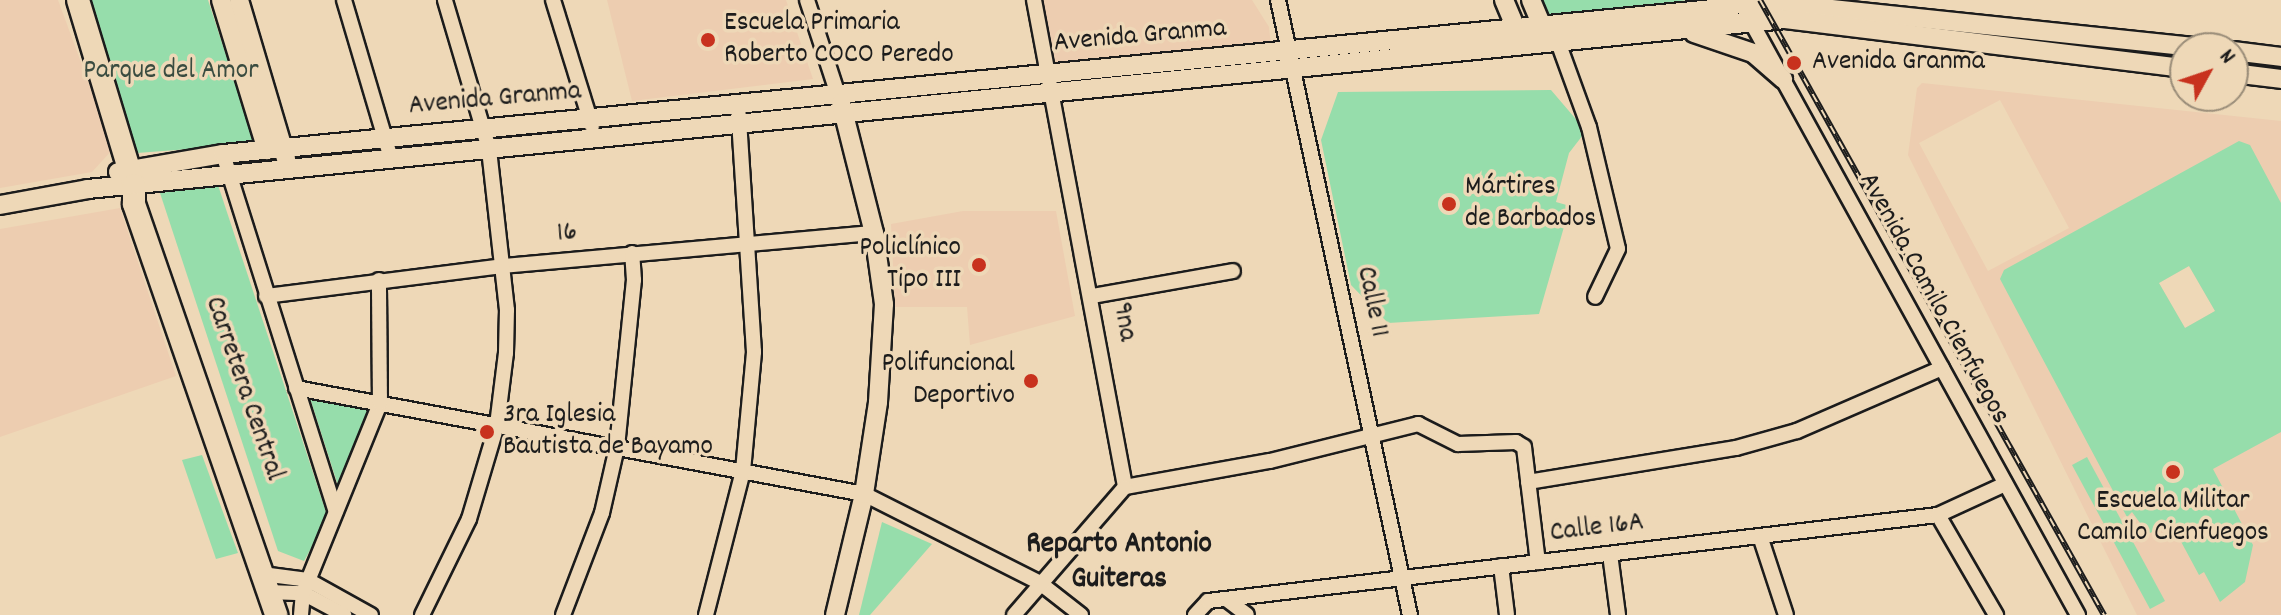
<!DOCTYPE html>
<html>
<head>
<meta charset="utf-8">
<style>
  body { margin:0 }
  #map { position:relative; width:2281px; height:615px; overflow:hidden; background:#eed8b7; font-family:Dekko,sans-serif }
  div>[style] { position:absolute }
  [style*='--x'] { left:calc(var(--x)*1px); top:calc(var(--y)*1px); width:calc(var(--w)*1px); rotate:calc(var(--a)*1deg) }
  .built>* { inset:0; background:#edcdb0 }
  .green>* { inset:0; background:#96ddab }
  .roads { filter:drop-shadow(2px 0 #1c1c1c) drop-shadow(-2px 0 #1c1c1c) drop-shadow(0 2px #1c1c1c) drop-shadow(0 -2px #1c1c1c) }
  .minor>* { height:14px; margin:-7px; padding:0 7px; transform-origin:7px; border-radius:7px; background:#eed8b7 }
  .major>* { height:18px; margin:-9px; padding:0 9px; transform-origin:9px; border-radius:9px; background:#eed8b7 }
  .highway>* { height:22px; margin:-11px; padding:0 11px; transform-origin:11px; border-radius:11px; background:#eed8b7 }
  .rail>* { height:6px; margin-top:-3px; transform-origin:0; background:repeating-linear-gradient(90deg,#eed8b7 0 9px,#1c1c1c 0 18px); box-sizing:border-box; border-block:2px solid #1c1c1c }
  .dots>* { width:22px; height:22px; translate:-50% -50%; box-sizing:border-box; border:4px solid #eed8b7; border-radius:50% }
  span { translate:-50% -50%; white-space:nowrap; text-align:center; line-height:1.15; -webkit-text-stroke:7px #eed8b7; paint-order:stroke }
  .poi-label { font-size:28px; color:#1c1c1c }
  .left { translate:0 -50%; text-align:left }
  .right { translate:-100% -50%; text-align:right }
  .street-label { font-size:28px; color:#1c1c1c }
  .park-label { font-size:28px; color:#3a4c40 }
  .neighbourhood-label { font-size:30px; color:#1c1c1c; font-weight:700 }
  .north { position:absolute; left:2169px; top:32px; width:80px; height:80px; box-sizing:border-box; background:#eed8b7; border:2px solid #9a8d79; border-radius:50%; rotate:50deg; font-size:22px; font-weight:700; line-height:32px; text-align:center; color:#1c1c1c }
  .north::after { content:''; display:block; margin:auto; width:28px; height:36px; background:#c8321e; clip-path:polygon(50% 0,100% 100%,50% 72%,0 100%) }
</style>
</head>
<body>
<div id="map">
  <div class="built">
    <div style="clip-path:polygon(0 0,58px 0,113px 149px,92px 172px,0 188px)"></div>
    <div style="clip-path:polygon(607px 0,786px 0,813px 79px,632px 101px)"></div>
    <div style="clip-path:polygon(1043px 0,1252px 0,1269px 27px,1271px 46px,1057px 69px)"></div>
    <div style="clip-path:polygon(evenodd,1922px 83px,2281px 121px,2281px 615px,2137px 615px,1908px 155px,1917px 88px,1922px 83px,2000px 100px,2069px 228px,1988px 271px,1919px 143px,2000px 100px,1922px 83px,2189px 266px,2215px 311px,2185px 328px,2159px 283px,2189px 266px)"></div>
    <div style="clip-path:polygon(120px 208px,176px 376px,0 437px,0 229px)"></div>
    <div style="clip-path:polygon(963px 211px,1056px 211px,1075px 316px,970px 345px,967px 307px,895px 307px,891px 224px)"></div>
  </div>
  <div class="green">
    <div style="clip-path:polygon(88px 0,208px 0,255px 144px,137px 153px)"></div>
    <div style="clip-path:polygon(1541px 0,1687px 0,1550px 21px)"></div>
    <div style="clip-path:polygon(1551px 90px,1586px 131px,1569px 153px,1556px 202px,1570px 206px,1539px 314px,1388px 323px,1351px 285px,1321px 140px,1338px 92px)"></div>
    <div style="clip-path:polygon(evenodd,2239px 141px,2250px 145px,2281px 203px,2281px 432px,2213px 469px,2253px 545px,2245px 582px,2220px 602px,2204px 572px,2199px 575px,2171px 523px,2148px 534px,2132px 512px,2127px 517px,2000px 279px,2004px 270px,2239px 141px,2189px 266px,2215px 311px,2185px 328px,2159px 283px,2189px 266px)"></div>
    <div style="clip-path:polygon(218px 185px,328px 518px,304px 561px,278px 551px,160px 193px)"></div>
    <div style="clip-path:polygon(310px 398px,369px 409px,341px 495px)"></div>
    <div style="clip-path:polygon(202px 455px,238px 553px,216px 559px,182px 460px)"></div>
    <div style="clip-path:polygon(2087px 457px,2165px 601px,2150px 609px,2072px 465px)"></div>
    <div style="clip-path:polygon(882px 522px,932px 544px,870px 615px,859px 615px)"></div>
  </div>
  <div class="roads">
    <div class="minor">
      <div style="--x:344;--y:0;--w:166;--a:73.5"></div>
      <div style="--x:553;--y:0;--w:132;--a:72.8"></div>
      <div style="--x:807;--y:0;--w:100;--a:71.9"></div>
      <div style="--x:1034;--y:0;--w:495;--a:79.4"></div>
      <div style="--x:1278;--y:0;--w:629;--a:77.89"></div>
      <div style="--x:1748;--y:16;--w:684;--a:61.15"></div>
      <div style="--x:1558;--y:42;--w:90;--a:70"></div>
      <div style="--x:1589;--y:127;--w:125;--a:76.6"></div>
      <div style="--x:1618;--y:249;--w:53;--a:115.6"></div>
      <div style="--x:223;--y:154;--w:375;--a:72.5"></div>
      <div style="--x:266;--y:296;--w:239;--a:-7.2"></div>
      <div style="--x:503;--y:266;--w:372;--a:-5.1"></div>
      <div style="--x:1093;--y:296;--w:142;--a:-10.1"></div>
      <div style="--x:296;--y:388;--w:578;--a:10.57"></div>
      <div style="--x:864;--y:494;--w:197;--a:26.8"></div>
      <div style="--x:1040;--y:583;--w:52;--a:38"></div>
      <div style="--x:1528;--y:482;--w:211;--a:-9.3"></div>
      <div style="--x:1736;--y:448;--w:63;--a:-15.6"></div>
      <div style="--x:1797;--y:431;--w:158;--a:-23.5"></div>
      <div style="--x:1125;--y:487;--w:147;--a:-10.2"></div>
      <div style="--x:1270;--y:461;--w:153;--a:-14"></div>
      <div style="--x:1418;--y:424;--w:45;--a:26.6"></div>
      <div style="--x:1458;--y:444;--w:58;--a:-2"></div>
      <div style="--x:1516;--y:442;--w:9;--a:32"></div>
      <div style="--x:1524;--y:447;--w:116;--a:83.1"></div>
      <div style="--x:1938;--y:515;--w:116;--a:59.9"></div>
      <div style="--x:1760;--y:536;--w:83;--a:71.8"></div>
      <div style="--x:1610;--y:554;--w:62;--a:82.5"></div>
      <div style="--x:1501;--y:566;--w:49;--a:83"></div>
      <div style="--x:262;--y:574;--w:46;--a:7.4"></div>
      <div style="--x:308;--y:580;--w:72;--a:29.1"></div>
      <div style="--x:268;--y:592;--w:35;--a:2"></div>
      <div style="--x:303;--y:593;--w:47;--a:28.2"></div>
      <div style="--x:1226;--y:599;--w:26;--a:37"></div>
      <div style="--x:301;--y:615;--w:22;--a:-85"></div>
      <div style="--x:303;--y:593;--w:205;--a:-67.9"></div>
      <div style="--x:380;--y:403;--w:123;--a:-90.5"></div>
      <div style="--x:422;--y:615;--w:107;--a:-63.9"></div>
      <div style="--x:469;--y:519;--w:98;--a:-73.4"></div>
      <div style="--x:497;--y:425;--w:73;--a:-82.9"></div>
      <div style="--x:506;--y:353;--w:43;--a:-88.7"></div>
      <div style="--x:507;--y:310;--w:162;--a:-96.4"></div>
      <div style="--x:489;--y:149;--w:155;--a:-106.5"></div>
      <div style="--x:563;--y:615;--w:109;--a:-69.1"></div>
      <div style="--x:602;--y:513;--w:68;--a:-77.2"></div>
      <div style="--x:617;--y:447;--w:168;--a:-84.2"></div>
      <div style="--x:634;--y:280;--w:27;--a:-94"></div>
      <div style="--x:706;--y:615;--w:149;--a:-75.6"></div>
      <div style="--x:743;--y:471;--w:120;--a:-84.7"></div>
      <div style="--x:754;--y:352;--w:249;--a:-93.7"></div>
      <div style="--x:1014;--y:615;--w:169;--a:-49.1"></div>
      <div style="--x:1195;--y:615;--w:19;--a:-47"></div>
      <div style="--x:1208;--y:601;--w:735;--a:-6.72"></div>
      <div style="--x:1938;--y:515;--w:74;--a:-24.8"></div>
    </div>
    <div class="major">
      <div style="--x:221;--y:0;--w:157;--a:73"></div>
      <div style="--x:239;--y:0;--w:166;--a:73.5"></div>
      <div style="--x:1504;--y:0;--w:41;--a:67.2"></div>
      <div style="--x:1531;--y:0;--w:39;--a:67"></div>
      <div style="--x:1694;--y:33;--w:62;--a:18.7"></div>
      <div style="--x:1753;--y:53;--w:40;--a:41"></div>
      <div style="--x:2233;--y:51;--w:48;--a:7.1"></div>
      <div style="--x:2233;--y:73;--w:48;--a:7.1"></div>
      <div style="--x:118;--y:172;--w:107;--a:-9.7"></div>
      <div style="--x:223;--y:154;--w:1559;--a:-5.56"></div>
      <div style="--x:1775;--y:3;--w:431;--a:6"></div>
      <div style="--x:0;--y:205;--w:89;--a:-10.3"></div>
      <div style="--x:88;--y:189;--w:1704;--a:-5.72"></div>
      <div style="--x:1784;--y:19;--w:404;--a:7"></div>
      <div style="--x:835;--y:615;--w:124;--a:-76.5"></div>
      <div style="--x:864;--y:494;--w:93;--a:-81.3"></div>
      <div style="--x:878;--y:402;--w:98;--a:-86.5"></div>
      <div style="--x:884;--y:304;--w:72;--a:-98"></div>
      <div style="--x:874;--y:233;--w:134;--a:-104.2"></div>
    </div>
    <div class="highway">
      <div style="--x:78;--y:0;--w:193;--a:73.2"></div>
      <div style="--x:134;--y:185;--w:19;--a:90"></div>
      <div style="--x:134;--y:204;--w:435;--a:70.9"></div>
    </div>
  </div>
  <div class="rail">
    <div style="--x:1760;--y:0;--w:705;--a:60.78"></div>
  </div>
  <div class="dots">
    <div style="left:708px;top:40px;background:#c8321e"></div>
    <div style="left:1794px;top:63px;background:#c8321e"></div>
    <div style="left:1449px;top:204px;background:#c8321e"></div>
    <div style="left:979px;top:265px;background:#c8321e"></div>
    <div style="left:1031px;top:381px;background:#c8321e"></div>
    <div style="left:487px;top:432px;background:#c8321e"></div>
    <div style="left:2173px;top:472px;background:#c8321e"></div>
  </div>
  <div class="poi-label">
    <span class="left" style="left:724px;top:40px">Escuela Primaria<br>Roberto COCO Peredo</span>
    <span class="left" style="left:1812px;top:63px">Avenida Granma</span>
    <span class="left" style="left:1465px;top:204px">Mártires<br>de Barbados</span>
    <span class="right" style="left:961px;top:265px">Policlínico<br>Tipo III</span>
    <span class="right" style="left:1015px;top:381px">Polifuncional<br>Deportivo</span>
    <span class="left" style="left:503px;top:432px">3ra Iglesia<br>Bautista de Bayamo</span>
    <span style="left:2173px;top:518px">Escuela Militar<br>Camilo Cienfuegos</span>
  </div>
  <div class="street-label">
    <span style="left:1140px;top:37px;rotate:-5deg">Avenida Granma</span>
    <span style="left:495px;top:100px;rotate:-5deg">Avenida Granma</span>
    <span style="left:567px;top:234px;rotate:-6deg">16</span>
    <span style="left:1933px;top:299px;rotate:61deg">Avenida Camilo Cienfuegos</span>
    <span style="left:1371px;top:302px;rotate:78deg">Calle 11</span>
    <span style="left:1123px;top:322px;rotate:80deg">9na</span>
    <span style="left:243px;top:389px;rotate:71deg">Carretera Central</span>
    <span style="left:1597px;top:529px;rotate:-7deg">Calle 16A</span>
  </div>
  <div class="park-label">
    <span style="left:171px;top:72px">Parque del Amor</span>
  </div>
  <div class="neighbourhood-label">
    <span style="left:1119px;top:563px">Reparto Antonio<br>Guiteras</span>
  </div>
  <div class="north">N</div>
</div>
</body>
</html>
